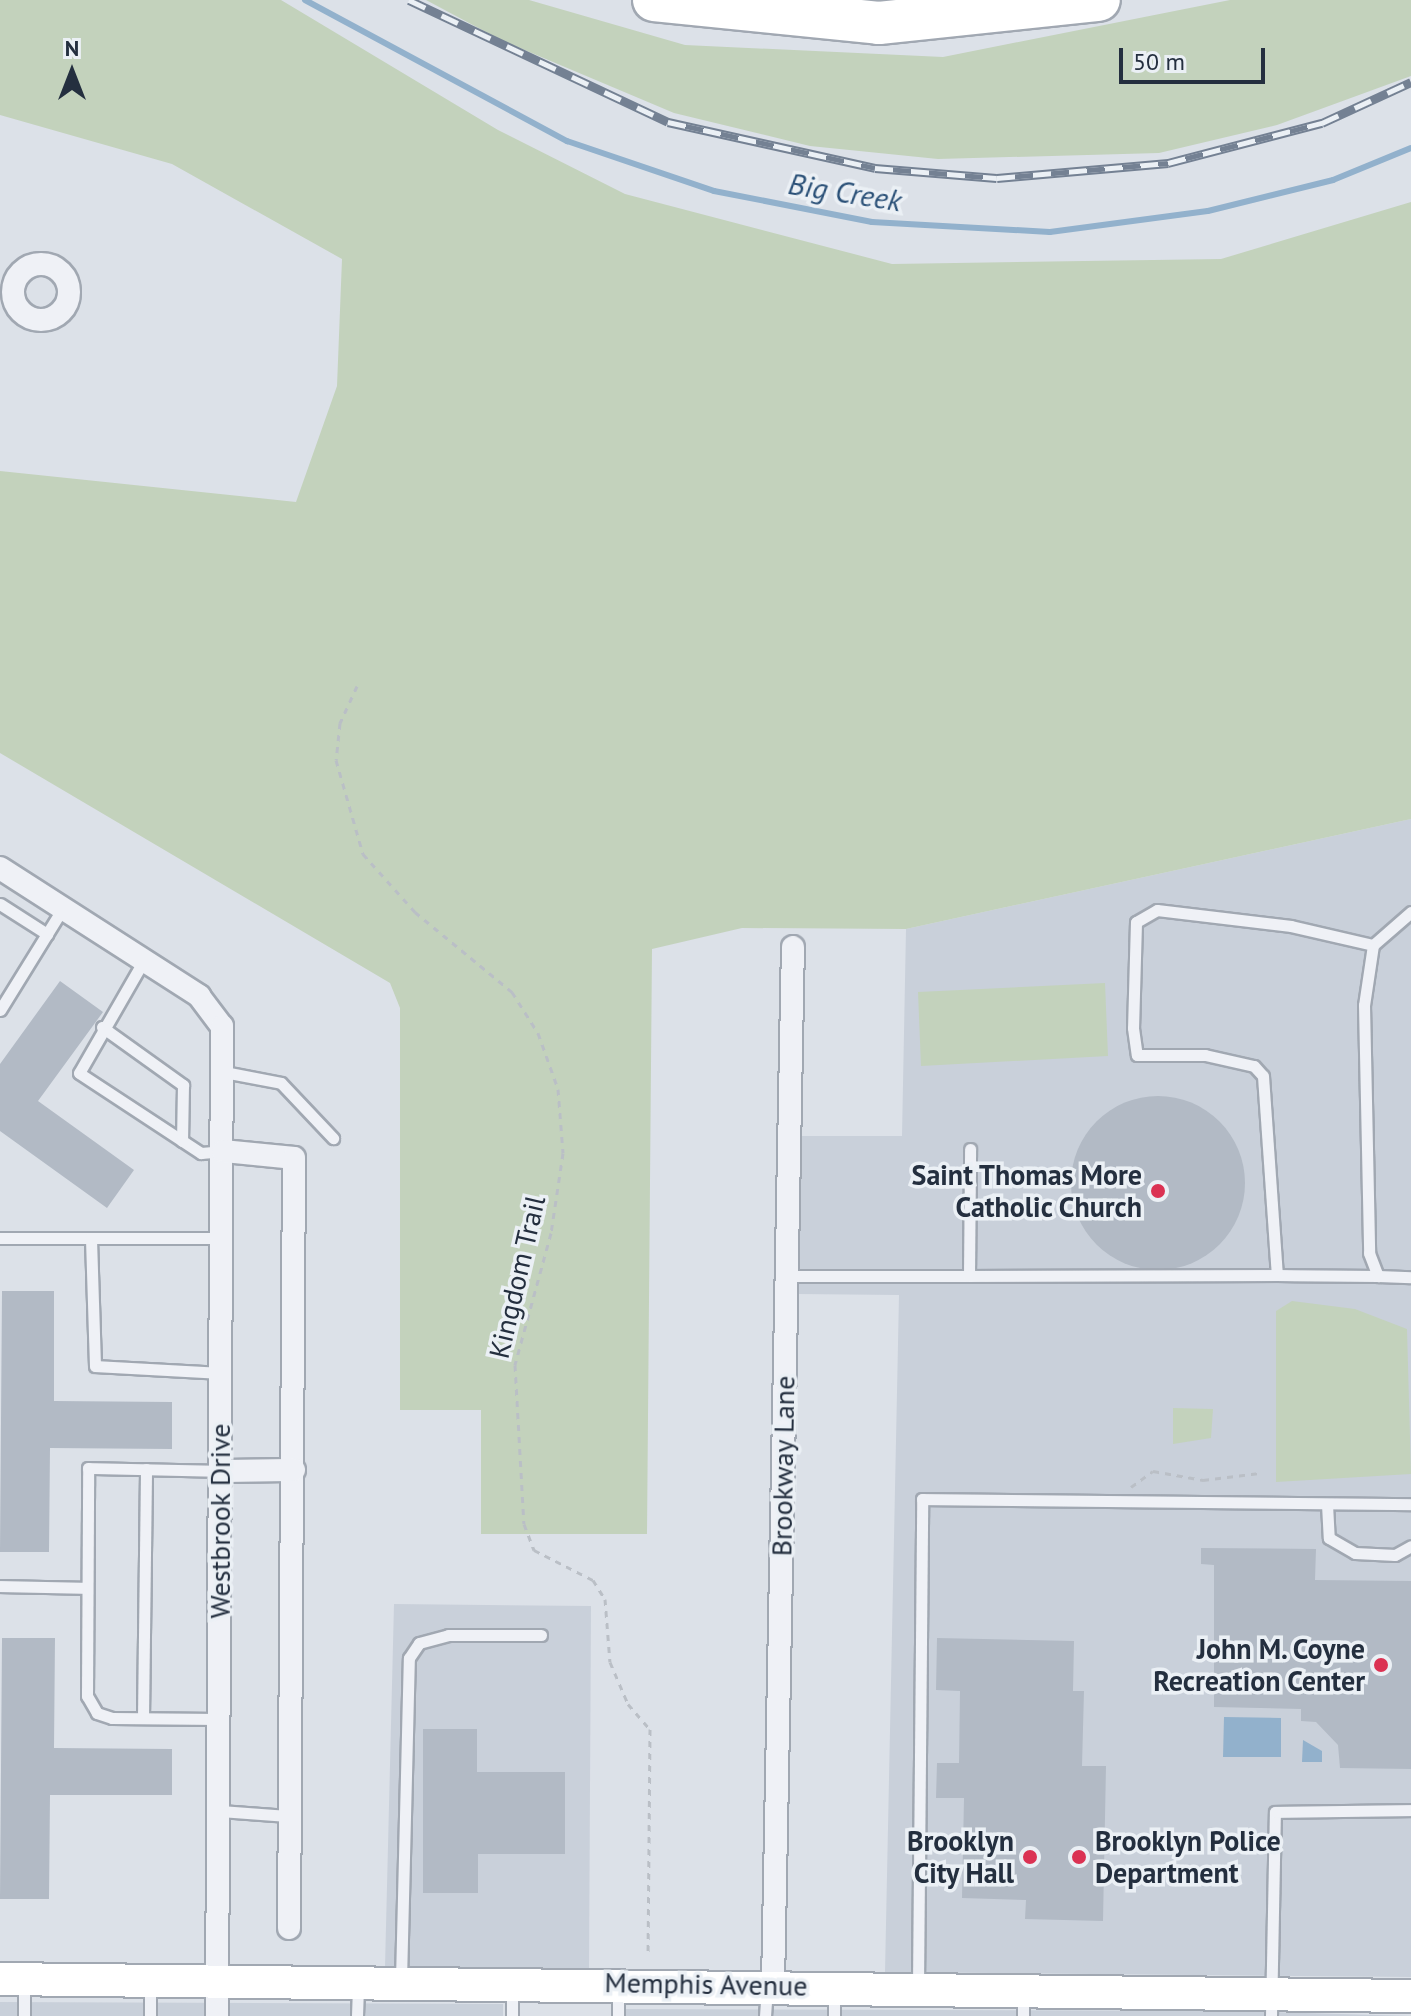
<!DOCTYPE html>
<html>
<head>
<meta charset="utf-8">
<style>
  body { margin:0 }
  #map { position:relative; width:1411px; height:2016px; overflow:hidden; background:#dce1e8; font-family:"PT Sans",sans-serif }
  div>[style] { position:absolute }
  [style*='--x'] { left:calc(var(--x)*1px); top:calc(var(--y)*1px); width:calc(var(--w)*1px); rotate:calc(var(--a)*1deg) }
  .built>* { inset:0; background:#c9d0da }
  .green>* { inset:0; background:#c3d2bc }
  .water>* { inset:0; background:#92b1cc }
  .stream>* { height:6px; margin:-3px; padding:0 3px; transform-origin:3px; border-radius:3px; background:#92b1cc }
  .building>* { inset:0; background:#b2bac5 }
  .round { border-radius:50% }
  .path>* { height:3px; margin-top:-1.5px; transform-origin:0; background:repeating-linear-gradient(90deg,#babfc6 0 6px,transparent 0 12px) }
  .roads { filter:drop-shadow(2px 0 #a1a8b2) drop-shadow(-2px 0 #a1a8b2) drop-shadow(0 2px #a1a8b2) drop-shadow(0 -2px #a1a8b2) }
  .service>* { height:11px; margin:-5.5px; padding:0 5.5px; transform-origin:5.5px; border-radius:5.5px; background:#eff1f6 }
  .minor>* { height:22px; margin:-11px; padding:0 11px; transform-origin:11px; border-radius:11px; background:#eff1f6 }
  .minor>.ring { margin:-11px; padding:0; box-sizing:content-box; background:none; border:22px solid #eff1f6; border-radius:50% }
  .secondary>* { height:32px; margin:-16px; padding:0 16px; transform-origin:16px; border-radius:16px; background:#fff }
  .motorway>* { height:42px; margin:-21px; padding:0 21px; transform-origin:21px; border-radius:21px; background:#fff }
  .rail>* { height:9px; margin-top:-4.5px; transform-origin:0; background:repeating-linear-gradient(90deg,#ebf0f5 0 18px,#748193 0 36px); box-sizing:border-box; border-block:2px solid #748193 }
  .dots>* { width:22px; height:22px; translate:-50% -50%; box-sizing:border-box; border:4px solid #ebf0f5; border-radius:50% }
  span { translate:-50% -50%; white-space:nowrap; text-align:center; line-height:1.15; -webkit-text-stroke:7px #ebf0f5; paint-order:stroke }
  .poi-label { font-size:28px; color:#242f3f; font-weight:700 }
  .right { translate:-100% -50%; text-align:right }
  .left { translate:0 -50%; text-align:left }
  .street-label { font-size:28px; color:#242f3f }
  .water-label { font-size:30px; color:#2a5077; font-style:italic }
  .north { position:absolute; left:32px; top:32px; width:80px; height:80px; -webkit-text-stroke:6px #ebf0f5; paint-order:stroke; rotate:0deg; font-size:22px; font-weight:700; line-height:32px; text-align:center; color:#242f3f }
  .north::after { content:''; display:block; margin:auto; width:28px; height:36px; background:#242f3f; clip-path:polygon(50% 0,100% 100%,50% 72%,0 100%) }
  .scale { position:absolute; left:1119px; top:48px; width:146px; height:36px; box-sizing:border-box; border:4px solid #242f3f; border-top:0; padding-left:10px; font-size:24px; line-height:28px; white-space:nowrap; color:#242f3f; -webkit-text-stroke:6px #ebf0f5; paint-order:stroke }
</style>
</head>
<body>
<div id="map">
  <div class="built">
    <div style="clip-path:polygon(1411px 819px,1411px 1977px,885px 1972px,899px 1295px,797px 1294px,799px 1136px,902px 1136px,906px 929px)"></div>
    <div style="clip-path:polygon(394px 1604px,591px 1606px,589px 1969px,385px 1967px)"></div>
    <div style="clip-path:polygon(0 2002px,503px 2004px,503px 2016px,0 2016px)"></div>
    <div style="clip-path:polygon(611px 2009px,1235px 2011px,1411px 2016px,611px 2016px)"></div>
  </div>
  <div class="green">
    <div style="clip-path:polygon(0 0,281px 0,498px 130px,625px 194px,892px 264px,1221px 259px,1411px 202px,1411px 819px,906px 929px,742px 928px,652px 949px,647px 1534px,481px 1534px,481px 1410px,400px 1410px,400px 1008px,390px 983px,0 753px,0 471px,296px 502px,337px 386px,342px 259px,172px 164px,0 115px)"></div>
    <div style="clip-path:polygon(426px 0,529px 0,685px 45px,943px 57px,1230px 0,1411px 0,1411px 76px,1277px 125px,1159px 153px,938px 159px,810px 146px,674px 113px,501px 40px)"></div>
    <div style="clip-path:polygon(1105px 983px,1108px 1056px,921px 1066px,918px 992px)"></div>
    <div style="clip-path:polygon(1292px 1301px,1355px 1309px,1407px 1329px,1411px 1474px,1276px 1482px,1276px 1311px)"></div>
    <div style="clip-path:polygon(1173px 1408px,1213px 1409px,1211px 1438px,1173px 1444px)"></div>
  </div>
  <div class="water">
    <div style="clip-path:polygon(1224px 1717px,1281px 1718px,1281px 1757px,1223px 1757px)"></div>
    <div style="clip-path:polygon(1303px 1740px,1322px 1751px,1322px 1762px,1302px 1762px)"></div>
  </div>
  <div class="stream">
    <div style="--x:305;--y:0;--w:298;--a:28.3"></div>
    <div style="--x:567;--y:141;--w:155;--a:18.8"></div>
    <div style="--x:714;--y:191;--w:161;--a:11.1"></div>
    <div style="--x:872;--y:222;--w:178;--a:3.2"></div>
    <div style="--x:1050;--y:232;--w:159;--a:-7.6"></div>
    <div style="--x:1208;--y:211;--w:129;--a:-13.9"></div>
    <div style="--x:1333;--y:180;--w:84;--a:-22.3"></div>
  </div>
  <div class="building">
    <div style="clip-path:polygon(60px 981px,103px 1012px,38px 1101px,134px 1170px,107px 1208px,0 1131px,0 1064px)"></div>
    <div class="round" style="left:1071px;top:1096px;width:174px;height:174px"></div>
    <div style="clip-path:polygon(2px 1291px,54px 1291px,54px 1401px,172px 1402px,172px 1449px,50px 1448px,49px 1552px,0 1552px)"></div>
    <div style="clip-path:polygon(1201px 1548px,1316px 1549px,1315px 1580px,1411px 1581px,1411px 1769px,1340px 1768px,1338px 1745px,1316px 1722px,1301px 1721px,1301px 1709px,1214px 1707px,1214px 1565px,1201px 1564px)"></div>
    <div style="clip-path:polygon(2px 1638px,55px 1638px,54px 1748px,172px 1749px,172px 1795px,50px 1795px,49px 1899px,0 1899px)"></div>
    <div style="clip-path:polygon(937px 1638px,1074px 1641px,1073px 1691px,1084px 1691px,1082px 1766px,1106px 1766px,1103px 1921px,1025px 1919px,1026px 1900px,962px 1898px,964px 1798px,936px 1798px,937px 1763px,959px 1763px,960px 1691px,936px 1690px)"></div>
    <div style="clip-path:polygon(423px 1729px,477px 1729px,477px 1772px,565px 1772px,565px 1854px,478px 1854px,478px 1893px,423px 1893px)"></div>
  </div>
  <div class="path">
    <div style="--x:357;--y:686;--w:41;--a:114.7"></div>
    <div style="--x:340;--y:723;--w:37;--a:96"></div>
    <div style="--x:336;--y:760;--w:98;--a:74"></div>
    <div style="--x:363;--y:854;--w:78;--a:48.1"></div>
    <div style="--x:415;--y:912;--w:126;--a:39.5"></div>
    <div style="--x:512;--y:992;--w:49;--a:57.6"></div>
    <div style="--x:538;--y:1033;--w:59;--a:70.3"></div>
    <div style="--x:558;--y:1089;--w:64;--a:85.5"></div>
    <div style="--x:563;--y:1153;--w:81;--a:98.5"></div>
    <div style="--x:551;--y:1233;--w:137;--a:105.3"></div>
    <div style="--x:515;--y:1365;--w:159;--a:86.8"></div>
    <div style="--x:524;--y:1524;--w:28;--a:69"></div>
    <div style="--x:534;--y:1550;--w:66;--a:27"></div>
    <div style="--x:593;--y:1580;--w:22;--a:58"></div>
    <div style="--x:605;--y:1599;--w:63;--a:85.5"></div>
    <div style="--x:610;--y:1662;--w:46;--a:66.8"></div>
    <div style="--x:628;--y:1704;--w:33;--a:49"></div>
    <div style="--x:650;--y:1729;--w:226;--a:90.5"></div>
    <div style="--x:1131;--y:1487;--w:27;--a:-36"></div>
    <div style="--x:1153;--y:1471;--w:51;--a:10.2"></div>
    <div style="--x:1203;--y:1480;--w:57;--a:-7"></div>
  </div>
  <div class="roads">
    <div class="service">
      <div style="--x:0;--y:904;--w:56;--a:32.6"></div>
      <div style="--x:1411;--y:912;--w:50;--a:139"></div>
      <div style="--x:1373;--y:945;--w:61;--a:98.5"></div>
      <div style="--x:1364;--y:1005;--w:248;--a:88.8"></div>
      <div style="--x:1369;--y:1253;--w:25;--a:69"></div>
      <div style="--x:1378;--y:1276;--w:33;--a:2"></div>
      <div style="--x:1373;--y:945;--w:84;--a:-167"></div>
      <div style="--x:1291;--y:926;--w:135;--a:-173.2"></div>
      <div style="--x:1157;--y:910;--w:24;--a:150"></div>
      <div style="--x:1136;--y:922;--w:106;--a:91.6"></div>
      <div style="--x:1133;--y:1028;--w:27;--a:82"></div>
      <div style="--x:1137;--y:1055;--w:68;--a:0"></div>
      <div style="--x:1205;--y:1055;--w:50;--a:12.7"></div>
      <div style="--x:1254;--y:1066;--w:13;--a:48"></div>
      <div style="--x:1263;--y:1076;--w:199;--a:86"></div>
      <div style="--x:1277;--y:1275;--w:101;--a:0.6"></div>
      <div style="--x:144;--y:960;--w:130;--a:119.9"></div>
      <div style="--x:79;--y:1073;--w:146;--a:33.3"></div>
      <div style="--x:201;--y:1153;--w:21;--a:-5"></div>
      <div style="--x:0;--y:1010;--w:120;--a:-58.3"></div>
      <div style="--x:102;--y:1027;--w:100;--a:35.6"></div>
      <div style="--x:183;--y:1085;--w:56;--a:91"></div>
      <div style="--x:224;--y:1072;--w:58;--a:10.9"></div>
      <div style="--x:281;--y:1083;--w:76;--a:46.6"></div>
      <div style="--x:0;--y:1238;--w:91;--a:0"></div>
      <div style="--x:787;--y:1276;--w:182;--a:0"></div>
      <div style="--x:969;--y:1276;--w:127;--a:-89.5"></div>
      <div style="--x:969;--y:1276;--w:308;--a:-0.2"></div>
      <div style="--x:221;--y:1373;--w:126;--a:-176.8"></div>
      <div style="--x:95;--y:1366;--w:128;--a:-91.8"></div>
      <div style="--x:91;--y:1238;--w:131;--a:0"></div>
      <div style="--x:1327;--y:1504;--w:34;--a:87"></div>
      <div style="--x:1329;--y:1538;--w:30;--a:30"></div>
      <div style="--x:1355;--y:1553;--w:40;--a:2.9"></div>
      <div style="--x:1395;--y:1555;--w:18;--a:-29"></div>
      <div style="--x:0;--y:1586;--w:87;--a:1.3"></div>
      <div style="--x:143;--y:1718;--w:249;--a:-89.3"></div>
      <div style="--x:219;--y:1719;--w:107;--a:-179.5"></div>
      <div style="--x:112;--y:1718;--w:16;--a:-162"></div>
      <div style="--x:97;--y:1713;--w:20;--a:-120"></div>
      <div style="--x:87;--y:1696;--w:228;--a:-89.7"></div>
      <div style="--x:88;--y:1468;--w:132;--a:1.3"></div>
      <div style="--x:219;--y:1811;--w:70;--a:4.1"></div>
      <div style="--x:401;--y:1980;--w:322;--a:-88.6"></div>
      <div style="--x:409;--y:1658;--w:18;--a:-56"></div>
      <div style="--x:419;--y:1643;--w:30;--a:-15"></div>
      <div style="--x:448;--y:1635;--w:93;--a:0"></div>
      <div style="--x:24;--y:1981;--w:35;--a:90"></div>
      <div style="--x:150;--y:1985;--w:31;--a:90"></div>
      <div style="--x:918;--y:1986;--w:487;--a:-89.5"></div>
      <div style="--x:922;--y:1499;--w:489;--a:0.6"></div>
      <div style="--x:512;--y:1987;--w:29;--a:90"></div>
      <div style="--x:618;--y:1989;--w:27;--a:90"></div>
      <div style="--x:357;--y:2016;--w:31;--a:-88"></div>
      <div style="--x:765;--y:2016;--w:26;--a:-86"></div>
      <div style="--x:834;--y:2016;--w:25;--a:-90"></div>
      <div style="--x:1023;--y:2016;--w:23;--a:-90"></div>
      <div style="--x:1271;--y:2016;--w:204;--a:-88.9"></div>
      <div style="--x:1275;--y:1812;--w:136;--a:-0.8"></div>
    </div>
    <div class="minor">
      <div class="ring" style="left:13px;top:264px;width:34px;height:34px"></div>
      <div style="--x:0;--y:868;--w:237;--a:32.7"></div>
      <div style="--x:199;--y:996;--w:38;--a:53"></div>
      <div style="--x:222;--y:1026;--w:990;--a:90.29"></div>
      <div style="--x:223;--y:1151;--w:71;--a:5.6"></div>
      <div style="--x:294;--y:1158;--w:770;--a:90.37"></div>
      <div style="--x:220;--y:1471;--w:74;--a:-0.8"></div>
      <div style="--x:773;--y:1985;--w:1038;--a:-88.9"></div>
    </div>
    <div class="secondary">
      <div style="--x:0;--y:1979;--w:1411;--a:0.69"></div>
    </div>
    <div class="motorway">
      <div style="--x:654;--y:0;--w:226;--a:5.8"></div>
      <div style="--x:879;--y:23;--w:221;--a:-6"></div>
    </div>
  </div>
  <div class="rail">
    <div style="--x:409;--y:0;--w:286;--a:25.2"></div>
    <div style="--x:668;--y:122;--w:212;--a:12.5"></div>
    <div style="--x:875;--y:168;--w:122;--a:4.7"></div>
    <div style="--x:997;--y:178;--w:172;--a:-5"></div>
    <div style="--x:1168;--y:163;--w:159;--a:-14.6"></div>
    <div style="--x:1322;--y:123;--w:98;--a:-24.7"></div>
  </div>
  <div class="dots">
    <div style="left:1158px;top:1191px;background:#db3253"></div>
    <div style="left:1381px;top:1665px;background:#db3253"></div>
    <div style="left:1030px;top:1857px;background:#db3253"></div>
    <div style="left:1079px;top:1857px;background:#db3253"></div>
  </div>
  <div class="poi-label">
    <span class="right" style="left:1142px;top:1191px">Saint Thomas More<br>Catholic Church</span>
    <span class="right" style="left:1365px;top:1665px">John M. Coyne<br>Recreation Center</span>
    <span class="right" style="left:1014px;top:1857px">Brooklyn<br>City Hall</span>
    <span class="left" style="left:1095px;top:1857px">Brooklyn Police<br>Department</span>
  </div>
  <div class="street-label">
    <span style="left:517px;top:1277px;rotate:-77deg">Kingdom Trail</span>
    <span style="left:783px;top:1466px;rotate:-89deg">Brookway Lane</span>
    <span style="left:220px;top:1521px;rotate:-90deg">Westbrook Drive</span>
    <span style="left:706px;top:1984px;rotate:1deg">Memphis Avenue</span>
  </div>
  <div class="water-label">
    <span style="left:845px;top:192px;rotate:9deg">Big Creek</span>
  </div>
  <div class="north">N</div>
  <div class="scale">50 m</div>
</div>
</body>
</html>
